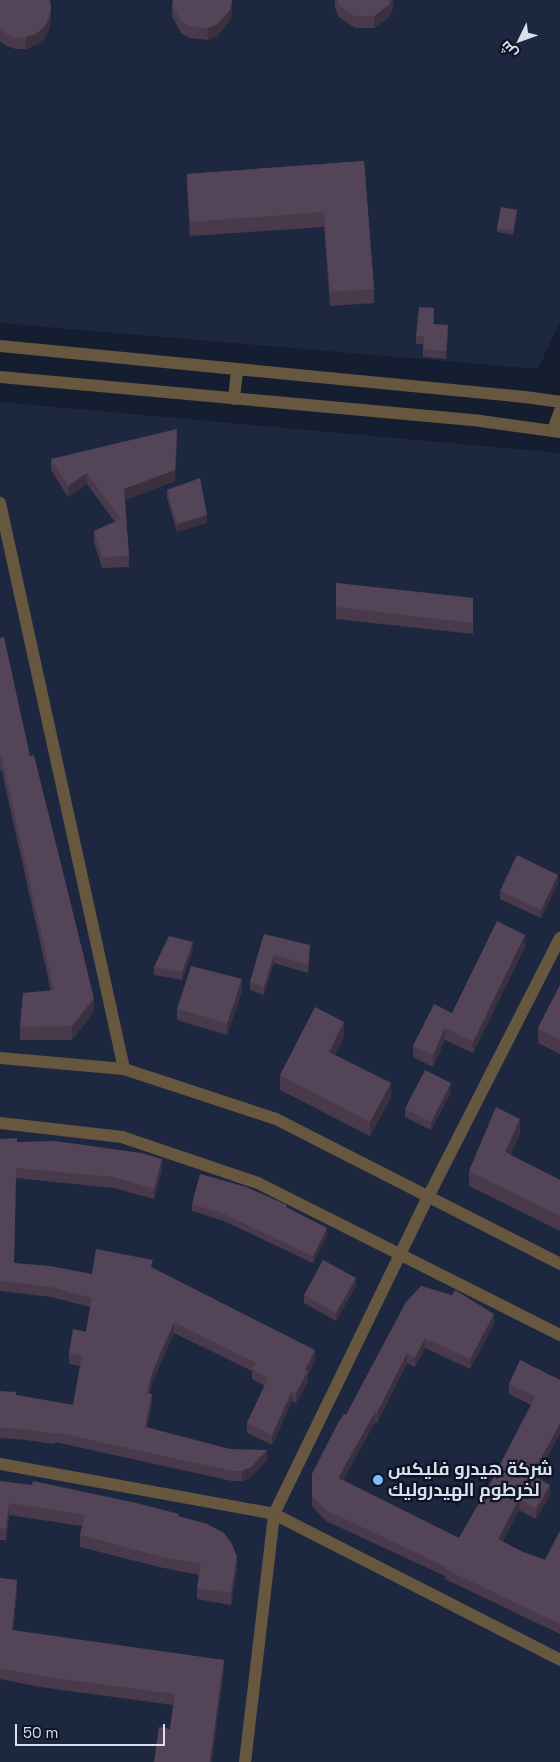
<!DOCTYPE html>
<html>
<head>
<meta charset="utf-8">
<style>
  body { margin:0 }
  #map { position:relative; width:560px; height:1762px; overflow:hidden; background:#151d30; font-family:"Space Grotesk",Cairo,sans-serif }
  div>[style] { position:absolute }
  [style*='--x'] { left:calc(var(--x)*1px); top:calc(var(--y)*1px); width:calc(var(--w)*1px); rotate:calc(var(--a)*1deg) }
  .built>* { inset:0; background:#1d2840 }
  .street>* { height:12px; margin:-6px; padding:0 6px; transform-origin:6px; border-radius:6px; background:#68573f }
  .wall>* { inset:0; background:#483a4b }
  .shaded-wall>* { inset:0; background:#3b303d }
  .building>* { inset:0; background:#544457 }
  .dots>* { width:14px; height:14px; translate:-50% -50%; box-sizing:border-box; border:2px solid #0c1426; border-radius:50% }
  span { translate:-50% -50%; white-space:nowrap; text-align:center; line-height:1.15; -webkit-text-stroke:4.5px #0c1426; paint-order:stroke }
  .poi-label { font-size:18px; color:#d9dfec; font-weight:700 }
  .left { translate:0 -50%; text-align:left }
  .north { position:absolute; left:495px; top:15px; width:50px; height:50px; -webkit-text-stroke:4px #0c1426; paint-order:stroke; rotate:228deg; font-size:14px; font-weight:700; line-height:20px; text-align:center; color:#d9dfec }
  .north::after { content:''; display:block; margin:auto; width:18px; height:22px; background:#d9dfec; clip-path:polygon(50% 0,100% 100%,50% 72%,0 100%) }
  .scale { position:absolute; left:15px; top:1724px; width:150px; height:22px; box-sizing:border-box; border:2px solid #d9dfec; border-top:0; padding-left:6px; font-size:15px; line-height:18px; white-space:nowrap; color:#d9dfec; -webkit-text-stroke:4px #0c1426; paint-order:stroke }
</style>
</head>
<body>
<div id="map">
  <div class="built">
    <div style="clip-path:polygon(0 0,560px 0,560px 322px,538px 369px,0 323px)"></div>
    <div style="clip-path:polygon(0 402px,560px 453px,560px 1762px,0 1762px)"></div>
  </div>
  <div class="street">
    <div style="--x:0;--y:346;--w:527;--a:5.55"></div>
    <div style="--x:525;--y:397;--w:35;--a:8"></div>
    <div style="--x:0;--y:377;--w:482;--a:5.2"></div>
    <div style="--x:480;--y:421;--w:81;--a:7.8"></div>
    <div style="--x:234;--y:399;--w:28;--a:-84"></div>
    <div style="--x:553;--y:430;--w:20;--a:-70"></div>
    <div style="--x:0;--y:503;--w:579;--a:77.64"></div>
    <div style="--x:0;--y:1058;--w:124;--a:5.1"></div>
    <div style="--x:124;--y:1069;--w:160;--a:18.2"></div>
    <div style="--x:276;--y:1119;--w:319;--a:27"></div>
    <div style="--x:0;--y:1123;--w:123;--a:6.5"></div>
    <div style="--x:122;--y:1137;--w:144;--a:18.7"></div>
    <div style="--x:258;--y:1183;--w:338;--a:26.7"></div>
    <div style="--x:0;--y:1464;--w:279;--a:10.3"></div>
    <div style="--x:274;--y:1514;--w:321;--a:27"></div>
    <div style="--x:245;--y:1762;--w:250;--a:-83.3"></div>
    <div style="--x:274;--y:1514;--w:352;--a:-64.1"></div>
    <div style="--x:428;--y:1197;--w:291;--a:-63"></div>
  </div>
  <div class="wall">
    <div style="clip-path:polygon(0 0,51px 19px,49px 29px,44px 39px,36px 45px,26px 49px,16px 49px,6px 46px,0 41px)"></div>
    <div style="clip-path:polygon(335px 0,393px 0,393px 8px,389px 17px,374px 28px,355px 28px,339px 17px,335px 8px)"></div>
    <div style="clip-path:polygon(172px 5px,232px 11px,230px 21px,217px 36px,208px 40px,190px 38px,181px 33px,172px 16px)"></div>
    <div style="clip-path:polygon(364px 161px,374px 289px,374px 303px,330px 306px,324px 227px,190px 236px,187px 188px,187px 174px)"></div>
    <div style="clip-path:polygon(517px 214px,513px 235px,497px 232px,497px 228px)"></div>
    <div style="clip-path:polygon(434px 317px,434px 324px,448px 333px,446px 359px,423px 357px,423px 344px,416px 344px,416px 336px)"></div>
    <div style="clip-path:polygon(177px 440px,175px 481px,125px 500px,129px 556px,129px 567px,102px 568px,94px 542px,94px 531px,115px 522px,87px 484px,68px 497px,51px 470px,51px 459px)"></div>
    <div style="clip-path:polygon(167px 490px,207px 523px,177px 532px,167px 498px)"></div>
    <div style="clip-path:polygon(336px 583px,473px 598px,473px 634px,336px 619px)"></div>
    <div style="clip-path:polygon(0 638px,94px 1012px,72px 1040px,20px 1040px,20px 1027px,51px 991px,2px 772px,0 769px)"></div>
    <div style="clip-path:polygon(558px 883px,541px 918px,500px 899px,500px 891px)"></div>
    <div style="clip-path:polygon(264px 934px,310px 953px,308px 973px,274px 963px,264px 995px,250px 990px,250px 982px)"></div>
    <div style="clip-path:polygon(525px 947px,473px 1053px,445px 1040px,433px 1067px,413px 1057px,413px 1046px,452px 1013px)"></div>
    <div style="clip-path:polygon(193px 950px,182px 980px,154px 975px,154px 967px)"></div>
    <div style="clip-path:polygon(560px 985px,560px 1054px,538px 1043px,538px 1028px)"></div>
    <div style="clip-path:polygon(242px 991px,227px 1035px,177px 1020px,177px 1009px)"></div>
    <div style="clip-path:polygon(344px 1037px,335px 1055px,391px 1098px,370px 1136px,280px 1090px,280px 1075px)"></div>
    <div style="clip-path:polygon(451px 1092px,431px 1130px,405px 1117px,405px 1109px)"></div>
    <div style="clip-path:polygon(520px 1134px,510px 1155px,560px 1180px,560px 1231px,469px 1186px,469px 1171px)"></div>
    <div style="clip-path:polygon(0 1139px,162px 1170px,154px 1199px,114px 1188px,16px 1178px,14px 1263px,92px 1274px,153px 1268px,315px 1360px,308px 1375px,308px 1382px,296px 1403px,292px 1401px,272px 1445px,247px 1433px,247px 1423px,265px 1386px,252px 1379px,252px 1371px,174px 1333px,152px 1383px,149px 1393px,152px 1404px,147px 1427px,267px 1460px,251px 1477px,242px 1481px,232px 1481px,55px 1442px,55px 1444px,26px 1440px,0 1438px,0 1391px,16px 1395px,73px 1405px,80px 1366px,69px 1364px,69px 1353px,86px 1332px,90px 1307px,51px 1297px,0 1291px)"></div>
    <div style="clip-path:polygon(192px 1204px,287px 1208px,327px 1235px,313px 1263px,224px 1221px,192px 1211px)"></div>
    <div style="clip-path:polygon(356px 1286px,336px 1321px,304px 1303px,304px 1295px)"></div>
    <div style="clip-path:polygon(406px 1302px,494px 1324px,470px 1369px,425px 1348px,415px 1367px,407px 1363px,377px 1423px,375px 1422px,343px 1480px,459px 1538px,490px 1484px,531px 1405px,509px 1394px,509px 1384px,560px 1380px,560px 1433px,536px 1478px,550px 1495px,536px 1519px,519px 1510px,502px 1542px,523px 1552px,545px 1560px,560px 1531px,560px 1634px,445px 1579px,445px 1576px,326px 1521px,312px 1506px,312px 1474px,346px 1415px)"></div>
    <div style="clip-path:polygon(0 1481px,179px 1517px,237px 1569px,231px 1605px,197px 1599px,197px 1588px,199px 1575px,159px 1567px,80px 1547px,80px 1535px,82px 1526px,9px 1515px,6px 1540px,0 1540px)"></div>
    <div style="clip-path:polygon(0 1578px,17px 1591px,13px 1631px,224px 1671px,170px 1729px,173px 1705px,40px 1687px,0 1679px)"></div>
  </div>
  <div class="shaded-wall">
    <div style="clip-path:polygon(232px 0,232px 11px,230px 21px,217px 36px,208px 40px,208px 28px)"></div>
    <div style="clip-path:polygon(391px 0,393px 0,393px 8px,389px 17px,374px 28px,374px 16px)"></div>
    <div style="clip-path:polygon(51px 7px,51px 19px,49px 29px,44px 39px,36px 45px,26px 49px,26px 37px)"></div>
    <div style="clip-path:polygon(517px 210px,517px 214px,513px 235px,513px 231px)"></div>
    <div style="clip-path:polygon(448px 325px,448px 333px,446px 359px,446px 351px)"></div>
    <div style="clip-path:polygon(177px 429px,175px 481px,124px 500px,124px 489px)"></div>
    <div style="clip-path:polygon(87px 473px,87px 484px,68px 497px,68px 486px)"></div>
    <div style="clip-path:polygon(207px 515px,207px 523px,177px 532px,177px 524px)"></div>
    <div style="clip-path:polygon(558px 875px,558px 883px,541px 918px,541px 910px)"></div>
    <div style="clip-path:polygon(525px 935px,525px 947px,473px 1053px,473px 1042px)"></div>
    <div style="clip-path:polygon(193px 942px,193px 950px,182px 980px,182px 972px)"></div>
    <div style="clip-path:polygon(310px 945px,310px 953px,308px 973px,308px 964px)"></div>
    <div style="clip-path:polygon(274px 955px,274px 963px,264px 995px,264px 987px)"></div>
    <div style="clip-path:polygon(242px 979px,242px 991px,227px 1035px,227px 1023px)"></div>
    <div style="clip-path:polygon(94px 998px,94px 1012px,72px 1040px,72px 1026px)"></div>
    <div style="clip-path:polygon(344px 1022px,344px 1037px,329px 1066px,329px 1052px)"></div>
    <div style="clip-path:polygon(445px 1028px,445px 1040px,433px 1067px,433px 1055px)"></div>
    <div style="clip-path:polygon(391px 1083px,391px 1098px,370px 1136px,370px 1122px)"></div>
    <div style="clip-path:polygon(451px 1083px,451px 1092px,431px 1130px,431px 1122px)"></div>
    <div style="clip-path:polygon(520px 1119px,520px 1134px,505px 1167px,505px 1152px)"></div>
    <div style="clip-path:polygon(162px 1159px,162px 1170px,154px 1199px,154px 1189px)"></div>
    <div style="clip-path:polygon(327px 1228px,327px 1235px,313px 1263px,313px 1256px)"></div>
    <div style="clip-path:polygon(356px 1278px,356px 1286px,336px 1321px,336px 1313px)"></div>
    <div style="clip-path:polygon(494px 1314px,494px 1324px,470px 1369px,470px 1359px)"></div>
    <div style="clip-path:polygon(174px 1322px,174px 1333px,152px 1383px,147px 1403px,147px 1393px,152px 1373px)"></div>
    <div style="clip-path:polygon(425px 1338px,425px 1348px,415px 1367px,415px 1357px)"></div>
    <div style="clip-path:polygon(315px 1350px,315px 1360px,308px 1375px,308px 1382px,296px 1403px,296px 1393px,305px 1370px)"></div>
    <div style="clip-path:polygon(407px 1353px,407px 1363px,377px 1423px,377px 1413px)"></div>
    <div style="clip-path:polygon(292px 1391px,292px 1401px,272px 1445px,272px 1435px)"></div>
    <div style="clip-path:polygon(152px 1394px,152px 1404px,145px 1437px,145px 1427px)"></div>
    <div style="clip-path:polygon(375px 1412px,375px 1422px,338px 1488px,338px 1478px)"></div>
    <div style="clip-path:polygon(560px 1423px,560px 1433px,532px 1485px,532px 1475px)"></div>
    <div style="clip-path:polygon(267px 1450px,267px 1460px,251px 1477px,242px 1481px,242px 1471px)"></div>
    <div style="clip-path:polygon(550px 1485px,550px 1495px,536px 1519px,536px 1509px)"></div>
    <div style="clip-path:polygon(519px 1499px,519px 1510px,498px 1550px,498px 1539px)"></div>
    <div style="clip-path:polygon(9px 1503px,9px 1515px,6px 1540px,6px 1529px)"></div>
    <div style="clip-path:polygon(237px 1557px,237px 1569px,231px 1605px,231px 1593px)"></div>
    <div style="clip-path:polygon(17px 1580px,17px 1591px,12px 1642px,12px 1630px)"></div>
    <div style="clip-path:polygon(224px 1660px,224px 1671px,212px 1762px,210px 1762px)"></div>
  </div>
  <div class="building">
    <div style="clip-path:polygon(0 0,50px 0,51px 7px,49px 18px,44px 27px,36px 34px,26px 37px,16px 38px,6px 34px,0 29px)"></div>
    <div style="clip-path:polygon(173px 0,232px 0,230px 10px,217px 24px,208px 28px,190px 26px,181px 21px,172px 5px)"></div>
    <div style="clip-path:polygon(337px 0,391px 0,389px 5px,374px 16px,355px 16px,339px 5px)"></div>
    <div style="clip-path:polygon(364px 161px,374px 289px,330px 292px,324px 212px,190px 222px,187px 174px)"></div>
    <div style="clip-path:polygon(501px 207px,517px 210px,513px 231px,497px 228px)"></div>
    <div style="clip-path:polygon(419px 307px,434px 308px,433px 324px,448px 325px,446px 351px,423px 349px,424px 336px,416px 336px)"></div>
    <div style="clip-path:polygon(177px 429px,175px 470px,124px 489px,129px 556px,102px 557px,94px 531px,121px 519px,87px 473px,68px 486px,51px 459px)"></div>
    <div style="clip-path:polygon(200px 478px,207px 515px,177px 524px,167px 490px)"></div>
    <div style="clip-path:polygon(336px 583px,473px 598px,473px 623px,336px 607px)"></div>
    <div style="clip-path:polygon(4px 637px,30px 756px,34px 755px,94px 998px,72px 1026px,20px 1027px,23px 993px,54px 990px,2px 758px,0 755px,0 638px)"></div>
    <div style="clip-path:polygon(517px 855px,558px 875px,541px 910px,500px 891px)"></div>
    <div style="clip-path:polygon(497px 921px,525px 935px,473px 1042px,445px 1028px,433px 1055px,413px 1046px,434px 1004px,452px 1013px)"></div>
    <div style="clip-path:polygon(264px 934px,310px 945px,308px 964px,274px 955px,264px 987px,250px 982px)"></div>
    <div style="clip-path:polygon(169px 936px,193px 942px,182px 972px,154px 967px)"></div>
    <div style="clip-path:polygon(191px 966px,242px 979px,227px 1023px,177px 1009px)"></div>
    <div style="clip-path:polygon(560px 985px,560px 1040px,538px 1028px)"></div>
    <div style="clip-path:polygon(315px 1007px,344px 1022px,329px 1052px,391px 1083px,370px 1122px,280px 1075px)"></div>
    <div style="clip-path:polygon(425px 1070px,451px 1083px,431px 1122px,405px 1109px)"></div>
    <div style="clip-path:polygon(496px 1107px,520px 1119px,505px 1152px,560px 1180px,560px 1216px,469px 1171px)"></div>
    <div style="clip-path:polygon(17px 1138px,17px 1142px,55px 1141px,141px 1153px,162px 1159px,154px 1189px,114px 1177px,16px 1168px,14px 1263px,50px 1266px,92px 1274px,96px 1249px,153px 1260px,151px 1267px,315px 1350px,305px 1370px,308px 1371px,296px 1393px,292px 1391px,272px 1435px,247px 1423px,268px 1378px,252px 1369px,256px 1363px,174px 1322px,152px 1373px,147px 1393px,152px 1394px,145px 1427px,230px 1449px,267px 1450px,251px 1467px,242px 1471px,232px 1471px,55px 1432px,55px 1434px,26px 1429px,0 1428px,0 1391px,16px 1392px,16px 1395px,73px 1405px,82px 1356px,69px 1353px,73px 1329px,86px 1332px,92px 1298px,51px 1287px,0 1281px,0 1139px)"></div>
    <div style="clip-path:polygon(200px 1174px,246px 1187px,287px 1205px,286px 1207px,327px 1228px,313px 1256px,224px 1214px,192px 1204px)"></div>
    <div style="clip-path:polygon(323px 1260px,356px 1278px,336px 1313px,304px 1295px)"></div>
    <div style="clip-path:polygon(421px 1286px,452px 1295px,455px 1290px,494px 1314px,470px 1359px,425px 1338px,415px 1357px,407px 1353px,377px 1413px,375px 1412px,338px 1478px,459px 1538px,490px 1484px,535px 1397px,509px 1384px,520px 1360px,560px 1380px,560px 1423px,532px 1475px,550px 1485px,536px 1509px,519px 1499px,498px 1539px,523px 1552px,545px 1560px,560px 1531px,560px 1624px,445px 1569px,446px 1567px,326px 1510px,312px 1495px,312px 1474px,339px 1421px,344px 1414px,346px 1415px,406px 1302px)"></div>
    <div style="clip-path:polygon(0 1481px,32px 1485px,33px 1481px,136px 1503px,179px 1514px,178px 1516px,207px 1524px,224px 1533px,232px 1544px,237px 1557px,231px 1593px,197px 1588px,201px 1564px,159px 1556px,80px 1535px,85px 1515px,9px 1503px,6px 1529px,0 1528px)"></div>
    <div style="clip-path:polygon(0 1578px,17px 1580px,12px 1630px,224px 1660px,210px 1762px,154px 1762px,159px 1727px,170px 1729px,175px 1694px,40px 1676px,0 1668px)"></div>
  </div>
  <div class="dots">
    <div style="left:378px;top:1480px;background:#7ebdf9"></div>
  </div>
  <div class="poi-label">
    <span class="left" style="left:388px;top:1480px">شركة هيدرو فليكس<br>لخرطوم الهيدروليك</span>
  </div>
  <div class="north">ش</div>
  <div class="scale">50 m</div>
</div>
</body>
</html>
